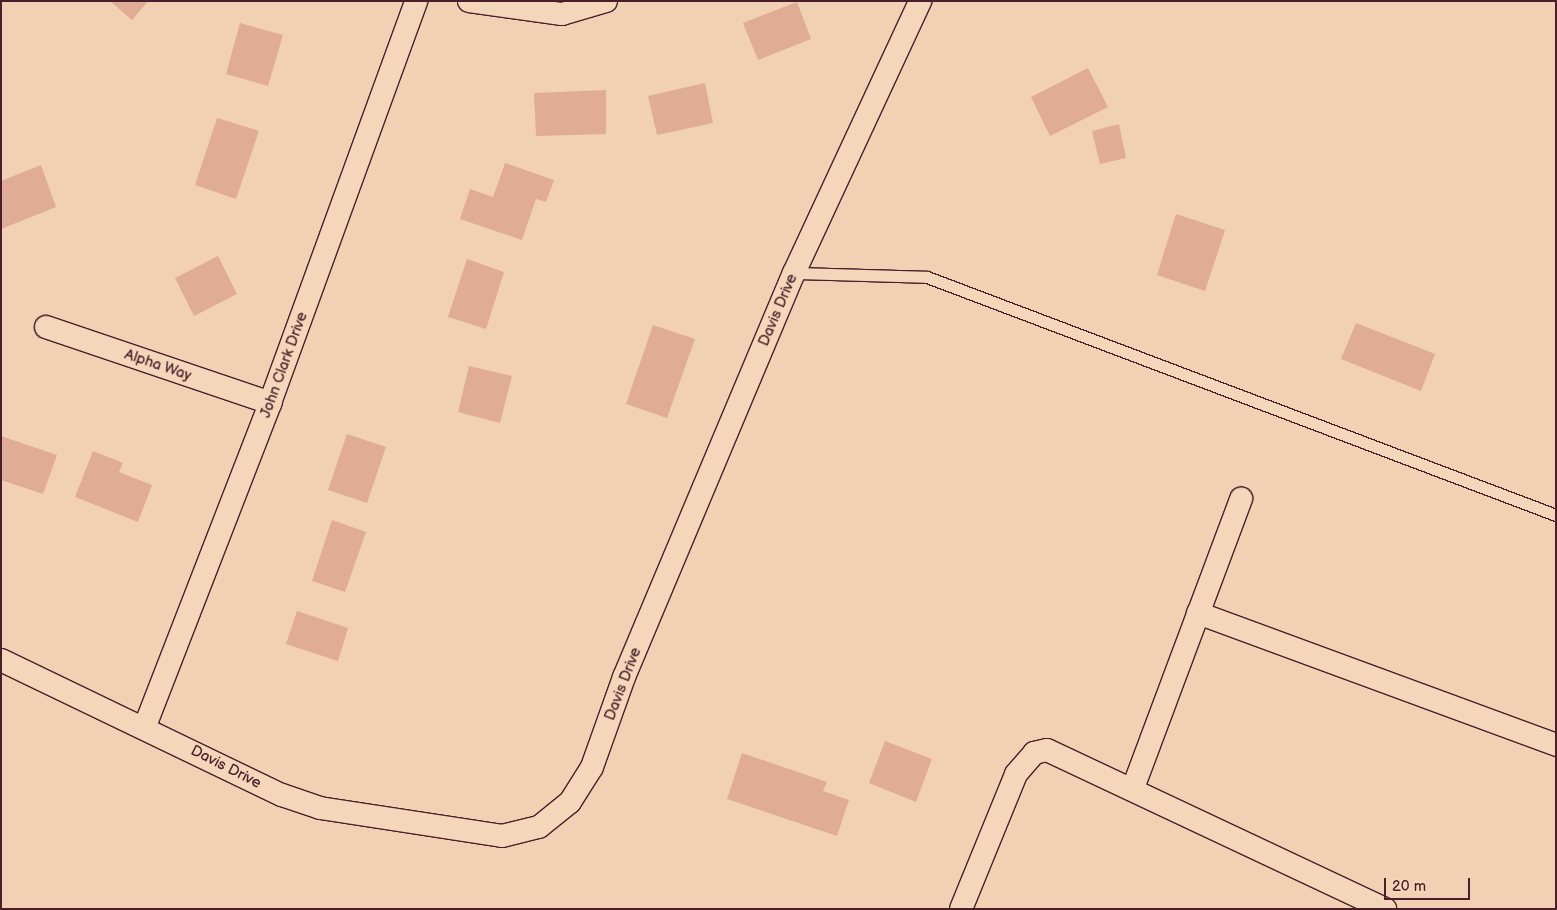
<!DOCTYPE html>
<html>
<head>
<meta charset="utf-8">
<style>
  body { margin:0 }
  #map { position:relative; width:1557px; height:910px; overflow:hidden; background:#f1d0b3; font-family:"Balsamiq Sans",sans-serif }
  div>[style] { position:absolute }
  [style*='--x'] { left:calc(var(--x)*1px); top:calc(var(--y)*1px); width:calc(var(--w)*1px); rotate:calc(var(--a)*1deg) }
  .building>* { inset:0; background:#e0ac95 }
  .roads { filter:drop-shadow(1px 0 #4a1f2b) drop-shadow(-1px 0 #4a1f2b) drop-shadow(0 1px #4a1f2b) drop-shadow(0 -1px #4a1f2b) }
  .service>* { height:11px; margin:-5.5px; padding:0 5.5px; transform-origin:5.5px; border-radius:5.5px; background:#f4d7ba }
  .minor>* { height:22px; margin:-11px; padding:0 11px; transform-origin:11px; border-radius:11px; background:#f4d7ba }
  span { translate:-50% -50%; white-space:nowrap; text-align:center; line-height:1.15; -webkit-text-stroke:4px #f4d7ba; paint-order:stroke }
  .street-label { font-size:15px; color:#4a1f2b }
  .frame { position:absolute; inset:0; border:2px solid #4a1f2b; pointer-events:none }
  .scale { position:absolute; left:1384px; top:878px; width:86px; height:22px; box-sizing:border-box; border:2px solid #4a1f2b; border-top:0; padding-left:6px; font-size:15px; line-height:18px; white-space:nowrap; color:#4a1f2b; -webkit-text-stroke:4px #f4d7ba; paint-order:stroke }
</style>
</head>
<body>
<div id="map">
  <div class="building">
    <div style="clip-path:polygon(110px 1px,148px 1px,132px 20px)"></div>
    <div style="clip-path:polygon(797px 2px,811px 39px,758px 60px,743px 23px)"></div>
    <div style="clip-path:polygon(240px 23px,283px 35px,268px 86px,226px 74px)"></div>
    <div style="clip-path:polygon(1088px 68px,1108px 107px,1050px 136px,1031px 97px)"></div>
    <div style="clip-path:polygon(705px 83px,713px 123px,657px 135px,648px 96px)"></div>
    <div style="clip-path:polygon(606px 90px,606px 134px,536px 136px,534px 93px)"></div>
    <div style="clip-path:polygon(217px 118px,259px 131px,236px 199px,195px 185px)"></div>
    <div style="clip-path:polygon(1119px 124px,1126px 158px,1100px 164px,1092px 131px)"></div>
    <div style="clip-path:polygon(505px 163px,554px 180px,546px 202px,536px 199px,522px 240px,460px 219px,470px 189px,493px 197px)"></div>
    <div style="clip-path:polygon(41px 165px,56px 207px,1px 229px,1px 181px)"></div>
    <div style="clip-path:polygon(1176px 214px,1225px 230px,1205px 291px,1157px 275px)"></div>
    <div style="clip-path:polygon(218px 256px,237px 294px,194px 316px,175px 278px)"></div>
    <div style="clip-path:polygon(467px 259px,504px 272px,486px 329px,448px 317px)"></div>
    <div style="clip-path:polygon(1356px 323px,1435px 354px,1421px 391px,1341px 359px)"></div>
    <div style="clip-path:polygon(653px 325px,695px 339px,667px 418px,626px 404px)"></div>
    <div style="clip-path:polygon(469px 366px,512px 376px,500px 423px,458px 412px)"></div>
    <div style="clip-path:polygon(347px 434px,386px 447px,367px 503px,328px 490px)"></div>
    <div style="clip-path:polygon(1px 436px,57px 455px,43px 494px,1px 480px)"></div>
    <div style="clip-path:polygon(93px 451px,123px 463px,119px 472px,152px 485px,138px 522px,75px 497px)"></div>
    <div style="clip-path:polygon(332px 520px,366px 532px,345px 592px,312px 581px)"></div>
    <div style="clip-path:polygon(297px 611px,348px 628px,338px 661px,286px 644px)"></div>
    <div style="clip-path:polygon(885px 741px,932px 759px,916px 802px,869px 783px)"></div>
    <div style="clip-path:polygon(742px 753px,827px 782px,823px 791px,849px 800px,837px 836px,727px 799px)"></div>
  </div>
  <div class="roads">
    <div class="service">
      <div style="--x:794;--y:273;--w:133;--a:1.7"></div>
      <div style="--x:927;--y:277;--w:673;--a:20.73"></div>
    </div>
    <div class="minor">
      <div style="--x:469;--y:1;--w:94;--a:8"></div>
      <div style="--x:562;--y:14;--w:46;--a:-16.5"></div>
      <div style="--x:46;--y:327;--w:237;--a:18.7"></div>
      <div style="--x:1198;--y:613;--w:382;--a:20.2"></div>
      <div style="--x:1;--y:660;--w:312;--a:25.7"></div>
      <div style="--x:282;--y:795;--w:40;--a:18.9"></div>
      <div style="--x:320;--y:808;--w:184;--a:8.7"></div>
      <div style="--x:502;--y:836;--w:38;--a:-14"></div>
      <div style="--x:539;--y:827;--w:40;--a:-39"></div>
      <div style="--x:570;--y:802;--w:41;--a:-57.8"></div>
      <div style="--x:592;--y:767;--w:96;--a:-70.4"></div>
      <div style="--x:624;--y:677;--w:438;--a:-67.2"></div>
      <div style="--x:794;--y:273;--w:300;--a:-65.1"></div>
      <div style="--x:145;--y:726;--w:346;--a:-68.8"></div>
      <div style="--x:270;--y:403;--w:428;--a:-70"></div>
      <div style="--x:1133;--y:788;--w:309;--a:-69.5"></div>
      <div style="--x:961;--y:909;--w:146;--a:-67.8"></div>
      <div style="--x:1016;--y:774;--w:28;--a:-49"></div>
      <div style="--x:1034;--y:753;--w:13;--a:-13"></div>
      <div style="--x:1047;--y:750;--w:374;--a:25.2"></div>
    </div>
  </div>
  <div class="street-label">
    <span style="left:778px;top:310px;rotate:-67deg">Davis Drive</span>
    <span style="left:158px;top:365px;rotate:19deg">Alpha Way</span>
    <span style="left:284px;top:365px;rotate:-70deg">John Clark Drive</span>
    <span style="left:623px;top:684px;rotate:-69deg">Davis Drive</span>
    <span style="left:226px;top:767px;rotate:27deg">Davis Drive</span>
  </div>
  <div class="frame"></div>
  <div class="scale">20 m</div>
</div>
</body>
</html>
